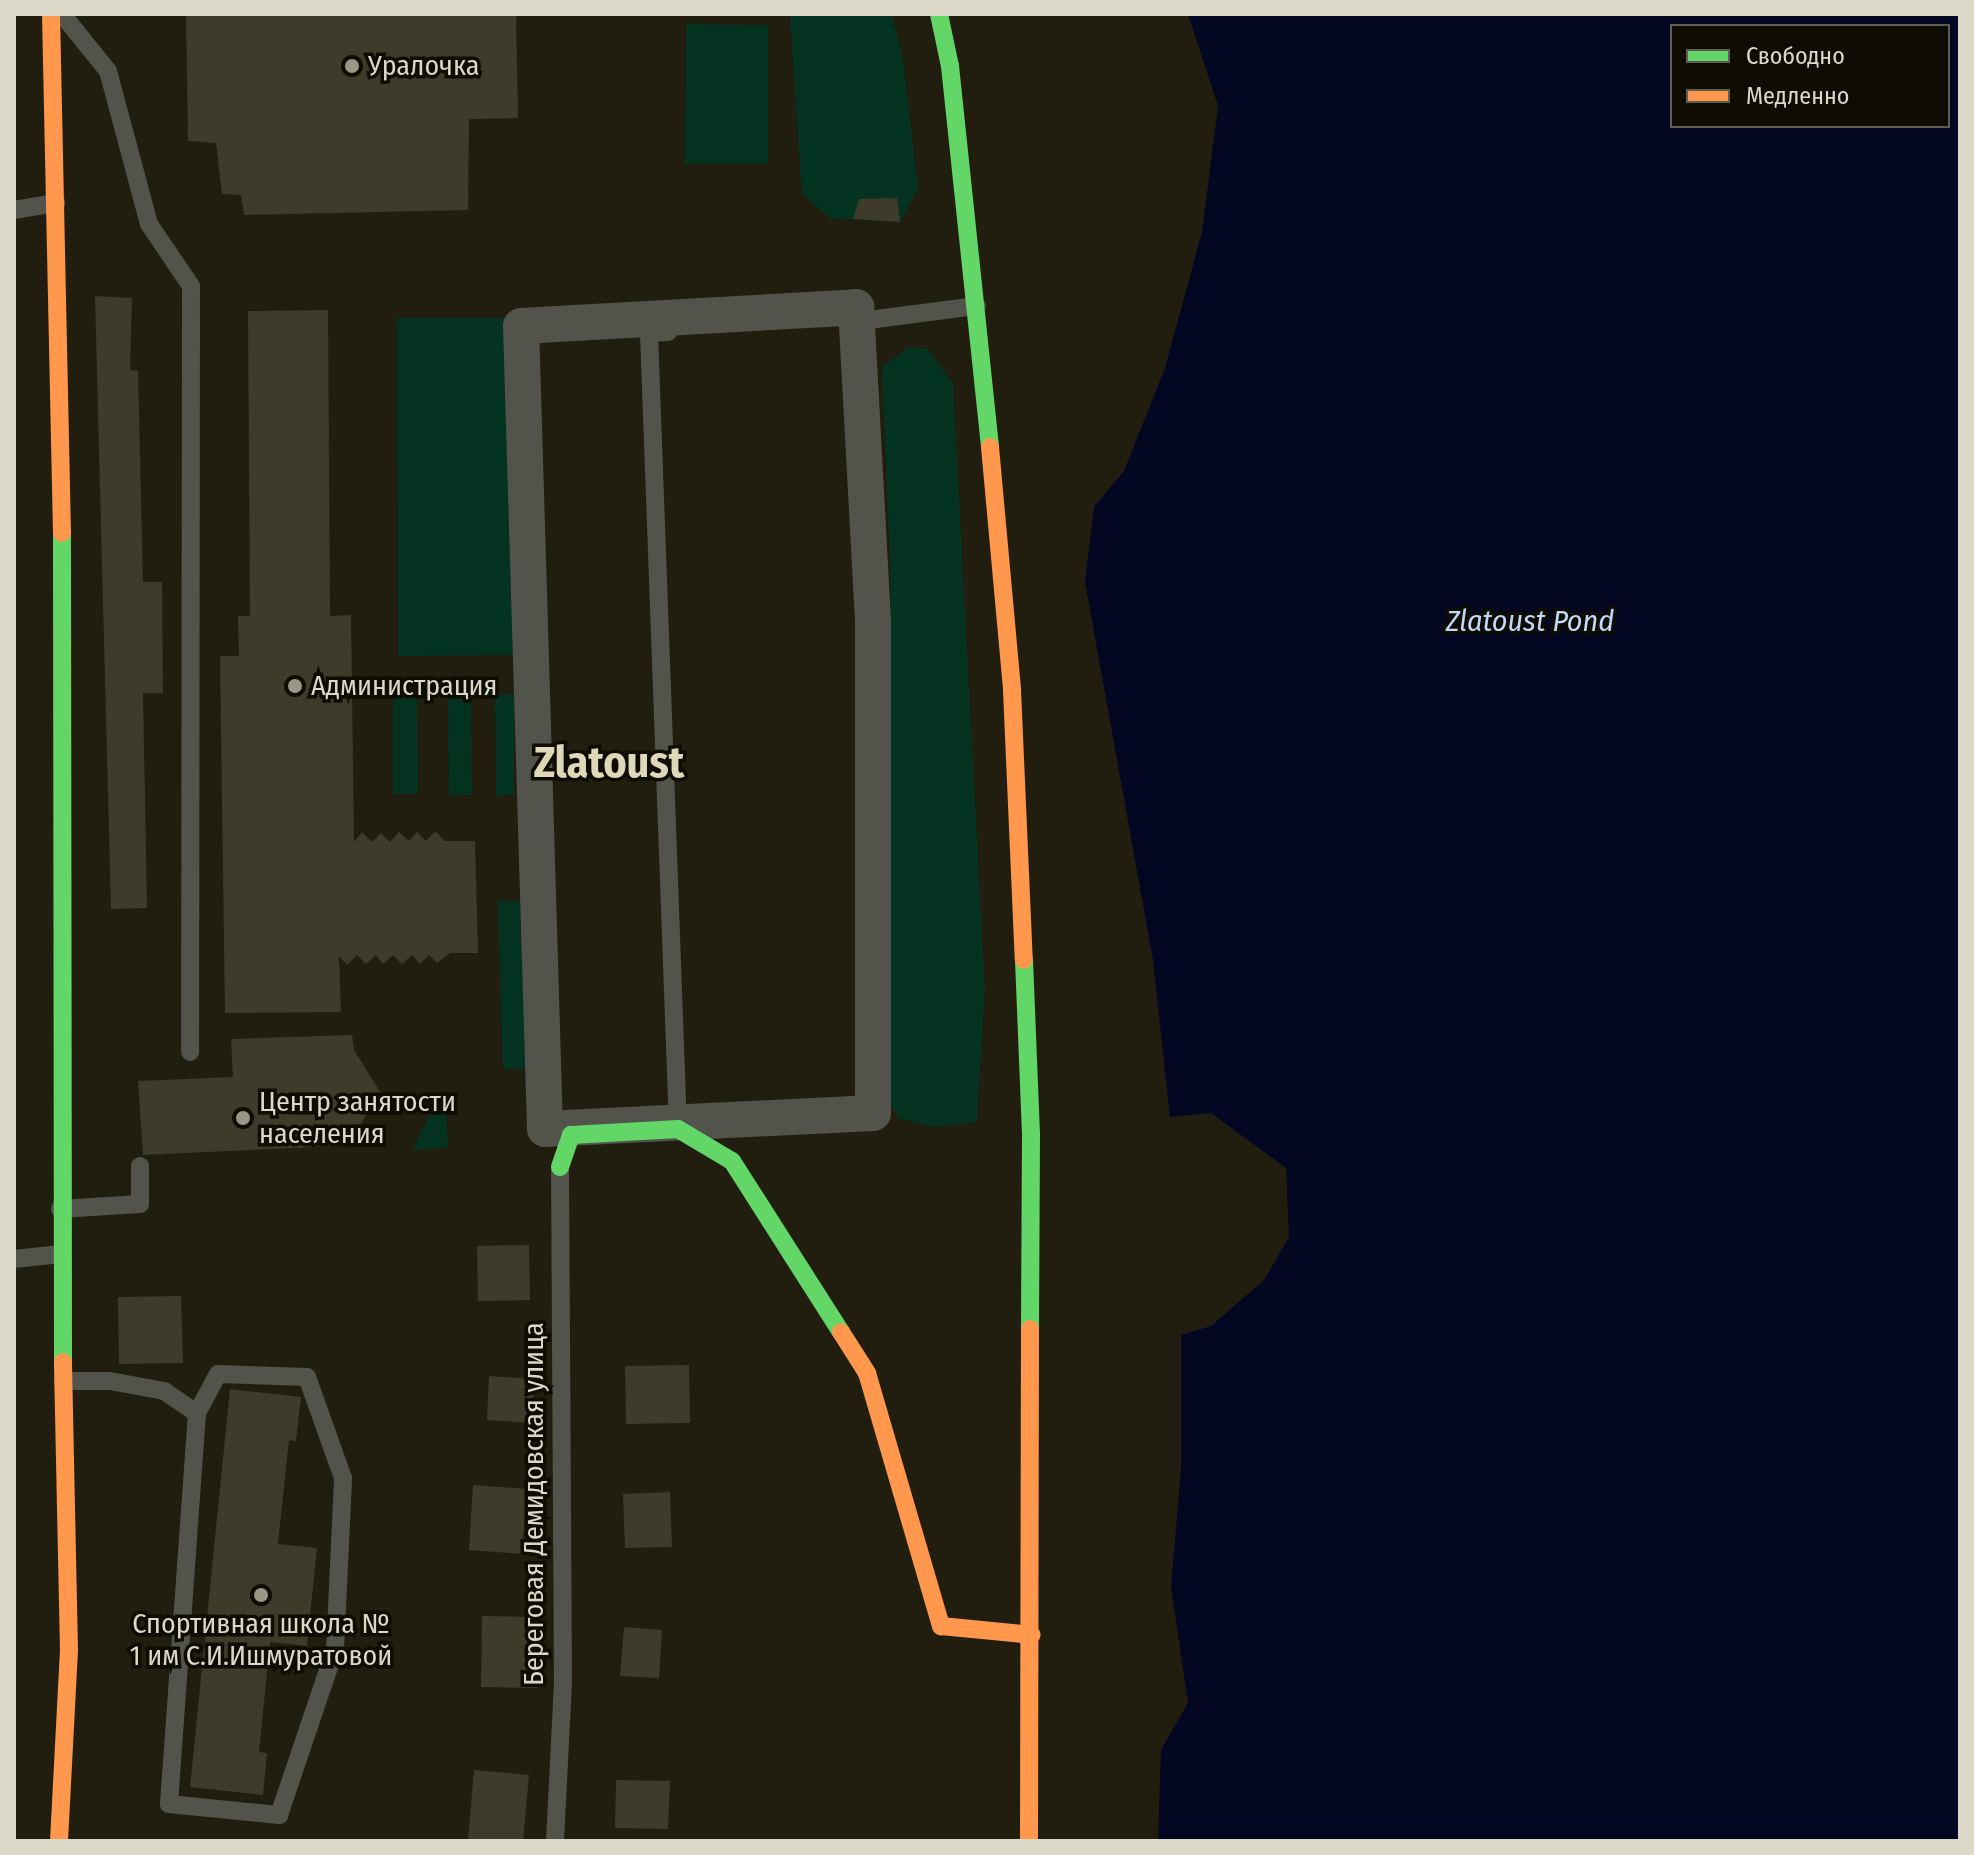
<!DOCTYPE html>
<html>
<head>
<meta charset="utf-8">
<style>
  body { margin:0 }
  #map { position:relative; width:1974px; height:1855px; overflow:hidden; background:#211e0f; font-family:"Fira Sans Condensed",sans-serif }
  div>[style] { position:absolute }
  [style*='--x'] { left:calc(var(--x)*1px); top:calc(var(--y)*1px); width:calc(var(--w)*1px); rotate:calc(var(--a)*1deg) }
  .green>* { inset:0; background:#043421 }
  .water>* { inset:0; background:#030722 }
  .building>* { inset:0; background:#3e3b2b }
  .lane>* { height:18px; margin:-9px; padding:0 9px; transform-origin:9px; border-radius:9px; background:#52534b }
  .street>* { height:36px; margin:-18px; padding:0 18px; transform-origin:18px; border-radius:18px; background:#52534b }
  .fast>* { height:18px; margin:-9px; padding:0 9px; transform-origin:9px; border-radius:9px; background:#63d668 }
  .slow>* { height:18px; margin:-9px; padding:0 9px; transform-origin:9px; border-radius:9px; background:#ff974d }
  .dots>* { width:22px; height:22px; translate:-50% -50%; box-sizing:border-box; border:4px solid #0e0c03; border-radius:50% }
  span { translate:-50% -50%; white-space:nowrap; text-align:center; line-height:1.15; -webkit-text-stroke:7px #0e0c03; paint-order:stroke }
  .poi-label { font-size:28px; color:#dbd8c8 }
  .left { translate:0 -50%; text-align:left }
  .street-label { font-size:28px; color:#dbd8c8 }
  .water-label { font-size:30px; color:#c2d7fe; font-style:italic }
  .town-label { font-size:44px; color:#ded8b9; font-weight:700 }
  .frame { position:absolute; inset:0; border:16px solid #dbd8c8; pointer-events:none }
  .legend { position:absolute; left:1670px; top:24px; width:280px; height:104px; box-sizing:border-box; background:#0e0c03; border:2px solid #605e52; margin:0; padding:10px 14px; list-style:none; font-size:24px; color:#dbd8c8 }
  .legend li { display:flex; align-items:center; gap:16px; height:40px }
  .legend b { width:40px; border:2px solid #605e52 }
</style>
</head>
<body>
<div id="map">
  <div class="green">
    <div style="clip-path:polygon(790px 14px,892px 14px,903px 60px,918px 189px,900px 222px,830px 218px,802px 194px)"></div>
    <div style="clip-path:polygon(686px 24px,768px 25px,768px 164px,685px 164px)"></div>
    <div style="clip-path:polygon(397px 318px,509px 318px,515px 655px,398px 656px)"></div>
    <div style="clip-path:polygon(909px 347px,928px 349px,953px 384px,985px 991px,977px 1122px,932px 1127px,898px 1118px,888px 1099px,891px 584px,882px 367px)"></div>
    <div style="clip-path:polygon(448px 693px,471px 693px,472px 795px,449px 795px)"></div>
    <div style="clip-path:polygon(495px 694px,514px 694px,514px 794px,496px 796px)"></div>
    <div style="clip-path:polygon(393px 697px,417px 697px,418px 794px,393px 794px)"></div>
    <div style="clip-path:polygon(498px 901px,520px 901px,527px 1069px,503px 1069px)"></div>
    <div style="clip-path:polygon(431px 1113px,446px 1114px,448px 1148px,412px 1150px)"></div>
  </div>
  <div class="water">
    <div style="clip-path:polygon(evenodd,1188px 14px,1960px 14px,1960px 1841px,1158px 1841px,1161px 1750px,1188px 1703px,1171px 1587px,1181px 1469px,1181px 1335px,1211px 1326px,1264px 1280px,1289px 1237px,1286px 1168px,1211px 1113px,1170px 1117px,1153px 960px,1085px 582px,1094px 507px,1124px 471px,1165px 368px,1202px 232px,1218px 106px,1188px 14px,1672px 26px,1948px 26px,1948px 126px,1672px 126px,1672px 26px)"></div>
  </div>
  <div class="building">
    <div style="clip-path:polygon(186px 14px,516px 14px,518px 118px,469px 119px,468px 210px,244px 215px,241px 195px,222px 194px,216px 143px,188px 141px)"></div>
    <div style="clip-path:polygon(897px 198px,900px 222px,853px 219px,859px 199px)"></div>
    <div style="clip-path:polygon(95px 296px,132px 298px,130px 370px,138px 371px,143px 582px,162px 582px,163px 693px,143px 693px,147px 908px,111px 909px)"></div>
    <div style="clip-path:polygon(328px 310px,330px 616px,351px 615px,354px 842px,362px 832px,372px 842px,381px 833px,390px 842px,399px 832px,409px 841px,417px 832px,426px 841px,435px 831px,445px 841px,475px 841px,478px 953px,450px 953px,437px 963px,429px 955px,420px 964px,412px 955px,402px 964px,393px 955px,383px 964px,376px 955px,366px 964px,357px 955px,347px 965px,339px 956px,341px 1012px,225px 1013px,220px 656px,239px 656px,238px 616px,250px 616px,248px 311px)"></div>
    <div style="clip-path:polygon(352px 1035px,354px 1050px,380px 1092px,356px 1132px,356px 1145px,143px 1155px,138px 1081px,233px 1077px,231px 1039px)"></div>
    <div style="clip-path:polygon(529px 1245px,530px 1300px,478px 1301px,477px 1246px)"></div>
    <div style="clip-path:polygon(181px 1296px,183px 1363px,119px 1364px,118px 1297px)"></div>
    <div style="clip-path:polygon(689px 1365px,690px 1423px,626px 1424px,625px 1366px)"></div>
    <div style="clip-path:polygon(489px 1376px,534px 1379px,531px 1423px,487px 1420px)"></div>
    <div style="clip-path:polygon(230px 1389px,301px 1397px,296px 1441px,289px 1440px,278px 1544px,317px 1548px,307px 1646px,270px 1642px,259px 1752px,267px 1753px,263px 1795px,190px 1787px)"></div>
    <div style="clip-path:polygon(473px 1485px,527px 1489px,522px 1554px,469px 1550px)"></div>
    <div style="clip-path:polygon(670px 1492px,672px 1547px,625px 1548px,623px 1494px)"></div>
    <div style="clip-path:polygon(482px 1616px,537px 1617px,537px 1688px,481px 1687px)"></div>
    <div style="clip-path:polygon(624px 1627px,662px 1630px,659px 1678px,620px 1676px)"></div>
    <div style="clip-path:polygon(474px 1770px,529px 1775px,523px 1841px,468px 1841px)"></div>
    <div style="clip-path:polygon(616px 1780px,670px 1781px,668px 1829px,615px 1828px)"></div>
  </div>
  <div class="lane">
    <div style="--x:62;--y:14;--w:73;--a:51.1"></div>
    <div style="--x:108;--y:71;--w:158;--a:75"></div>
    <div style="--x:149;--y:224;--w:75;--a:55.9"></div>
    <div style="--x:191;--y:286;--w:766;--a:90.07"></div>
    <div style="--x:14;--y:210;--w:43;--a:-9.5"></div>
    <div style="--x:853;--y:322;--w:125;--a:-7.4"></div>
    <div style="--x:668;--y:332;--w:19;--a:177"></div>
    <div style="--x:649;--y:333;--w:796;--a:87.91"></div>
    <div style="--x:60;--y:1209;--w:80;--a:-3.6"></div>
    <div style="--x:140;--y:1204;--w:38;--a:-90"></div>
    <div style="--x:14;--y:1259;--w:47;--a:-6.1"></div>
    <div style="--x:63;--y:1381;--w:47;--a:0"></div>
    <div style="--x:110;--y:1381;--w:55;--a:10.5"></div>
    <div style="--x:164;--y:1391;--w:40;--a:34"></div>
    <div style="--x:197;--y:1413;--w:392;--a:94.1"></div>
    <div style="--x:169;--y:1804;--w:111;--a:5.7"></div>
    <div style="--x:279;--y:1815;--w:174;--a:-71.3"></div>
    <div style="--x:335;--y:1650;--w:172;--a:-87.3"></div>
    <div style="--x:343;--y:1478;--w:107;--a:-109.6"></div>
    <div style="--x:307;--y:1377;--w:89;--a:-178.1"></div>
    <div style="--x:218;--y:1374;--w:44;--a:118.3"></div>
    <div style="--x:555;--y:1841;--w:156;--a:-87.1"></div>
    <div style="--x:563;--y:1685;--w:518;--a:-90.33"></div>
  </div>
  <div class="street">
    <div style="--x:856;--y:307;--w:314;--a:86.9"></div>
    <div style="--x:873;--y:621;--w:492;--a:90"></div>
    <div style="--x:873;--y:1113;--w:328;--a:177.2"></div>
    <div style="--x:545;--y:1129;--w:803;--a:-91.71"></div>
    <div style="--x:521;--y:326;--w:336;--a:-3.2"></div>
  </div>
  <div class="fast">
    <div style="--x:939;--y:14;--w:53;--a:78.1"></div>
    <div style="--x:950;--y:66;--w:383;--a:84"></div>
    <div style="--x:62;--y:533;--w:829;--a:89.93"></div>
    <div style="--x:1024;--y:960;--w:174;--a:87.7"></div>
    <div style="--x:1031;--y:1134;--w:195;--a:90.3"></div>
    <div style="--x:560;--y:1167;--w:34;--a:-71"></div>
    <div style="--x:571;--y:1135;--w:107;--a:-3.2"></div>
    <div style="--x:678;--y:1129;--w:63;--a:30.7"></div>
    <div style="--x:732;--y:1161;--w:203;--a:57.5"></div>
  </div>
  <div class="slow">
    <div style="--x:51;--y:14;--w:519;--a:88.79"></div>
    <div style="--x:990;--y:447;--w:244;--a:84.8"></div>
    <div style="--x:1012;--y:690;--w:270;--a:87.5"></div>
    <div style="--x:841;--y:1332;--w:49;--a:57.6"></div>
    <div style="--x:867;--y:1373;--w:264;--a:73.7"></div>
    <div style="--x:941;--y:1626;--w:91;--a:5.6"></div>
    <div style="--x:59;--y:1841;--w:190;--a:-87"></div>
    <div style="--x:69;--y:1651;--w:289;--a:-91.2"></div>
    <div style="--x:1029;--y:1841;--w:512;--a:-89.89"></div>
  </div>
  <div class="dots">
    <div style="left:352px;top:66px;background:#9a9787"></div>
    <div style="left:295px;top:686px;background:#9a9787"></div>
    <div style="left:243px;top:1118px;background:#9a9787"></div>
    <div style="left:261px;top:1595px;background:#9a9787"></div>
  </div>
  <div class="poi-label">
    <span class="left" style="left:368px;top:66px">Уралочка</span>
    <span class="left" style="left:311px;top:686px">Администрация</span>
    <span class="left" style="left:259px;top:1118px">Центр занятости<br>населения</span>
    <span style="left:261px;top:1640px">Спортивная школа №<br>1 им С.И.Ишмуратовой</span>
  </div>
  <div class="street-label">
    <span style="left:534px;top:1504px;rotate:-90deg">Береговая Демидовская улица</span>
  </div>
  <div class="water-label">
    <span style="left:1530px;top:621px">Zlatoust Pond</span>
  </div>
  <div class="town-label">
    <span style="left:609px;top:763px">Zlatoust</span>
  </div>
  <div class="frame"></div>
  <ul class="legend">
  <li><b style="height:10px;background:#63d668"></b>Свободно</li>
  <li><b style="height:10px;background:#ff974d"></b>Медленно</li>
  </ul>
</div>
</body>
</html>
